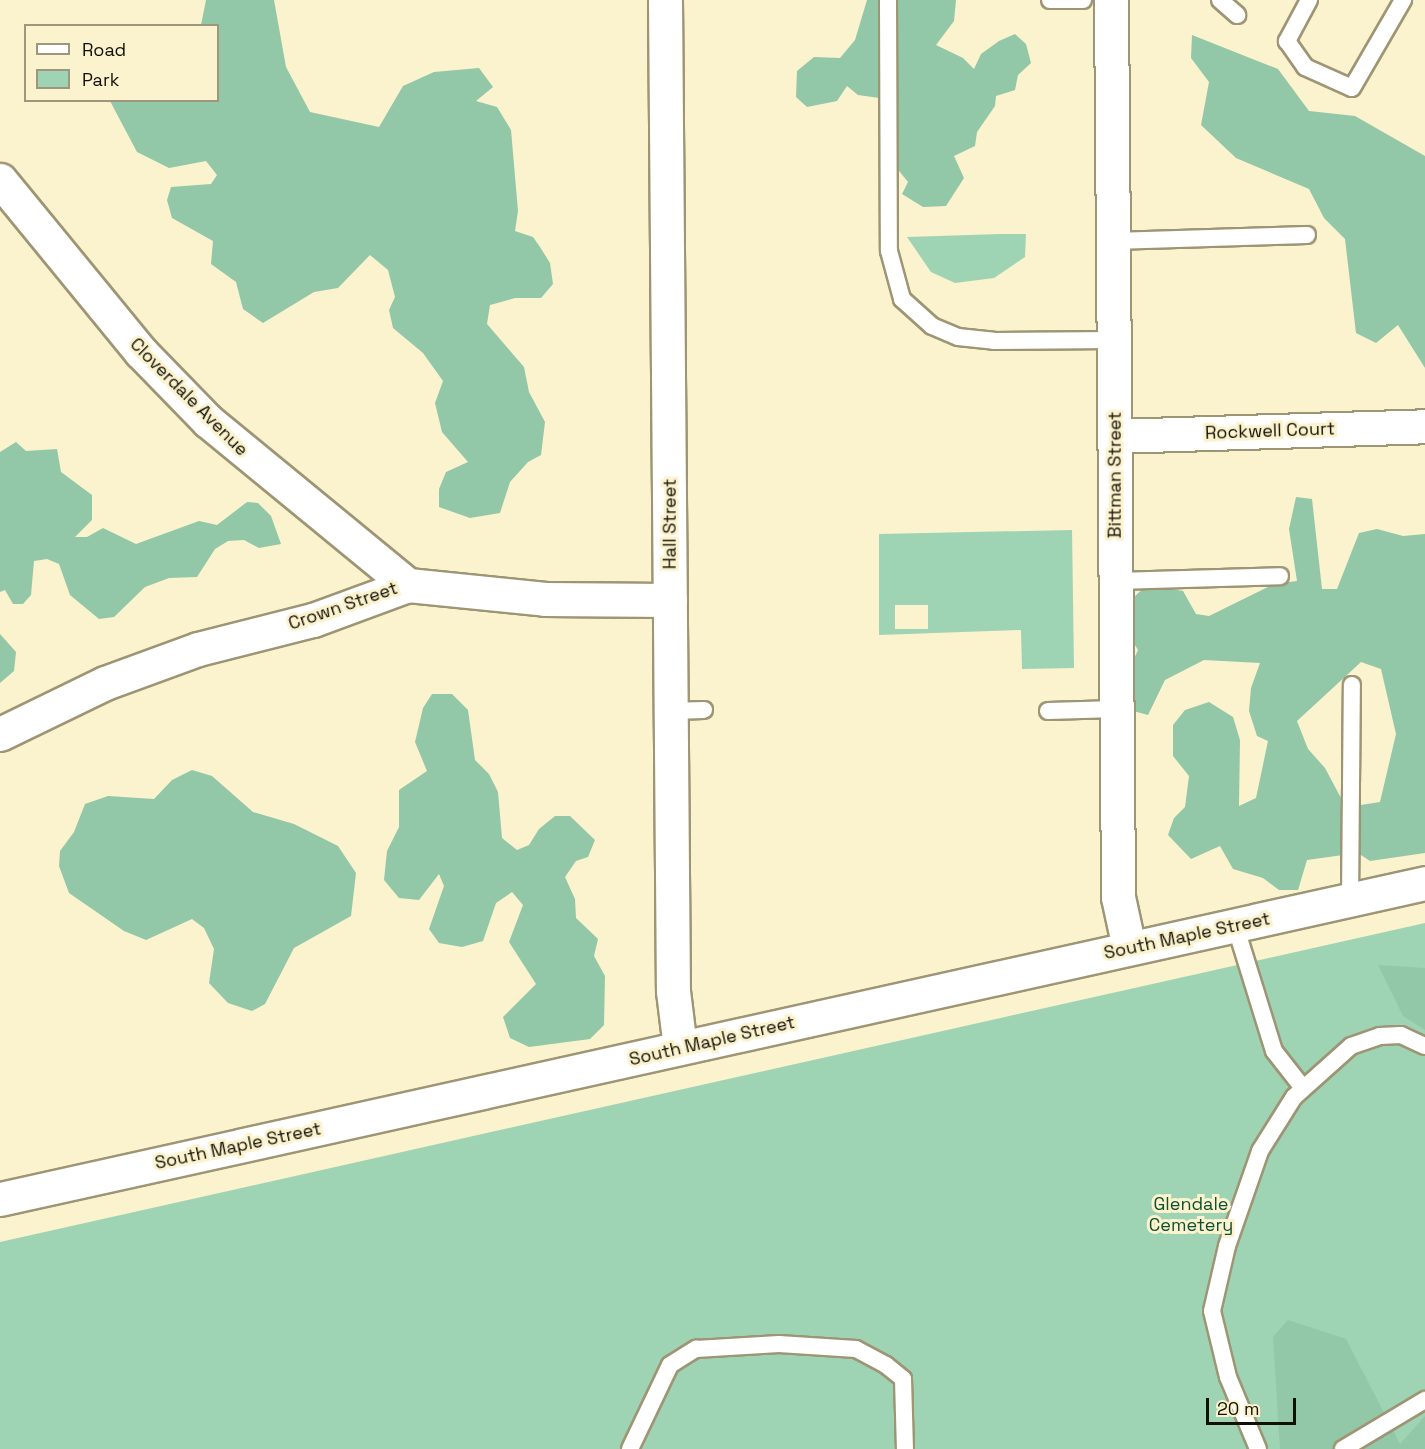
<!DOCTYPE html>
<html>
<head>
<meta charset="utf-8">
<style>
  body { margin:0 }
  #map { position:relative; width:1425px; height:1449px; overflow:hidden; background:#fbf2ce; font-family:"Space Grotesk",sans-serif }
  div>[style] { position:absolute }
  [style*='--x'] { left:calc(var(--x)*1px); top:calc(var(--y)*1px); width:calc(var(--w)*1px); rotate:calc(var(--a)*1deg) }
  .green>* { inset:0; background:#9ed3b4 }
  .forest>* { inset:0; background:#92c7a8 }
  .roads { filter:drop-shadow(2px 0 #9d9574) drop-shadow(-2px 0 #9d9574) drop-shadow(0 2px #9d9574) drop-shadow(0 -2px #9d9574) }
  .lane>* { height:16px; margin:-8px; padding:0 8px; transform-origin:8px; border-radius:8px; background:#fff }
  .street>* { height:33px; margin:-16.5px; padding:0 16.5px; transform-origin:16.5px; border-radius:16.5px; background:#fff }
  .secondary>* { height:33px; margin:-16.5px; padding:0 16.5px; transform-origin:16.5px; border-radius:16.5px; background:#fff }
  span { translate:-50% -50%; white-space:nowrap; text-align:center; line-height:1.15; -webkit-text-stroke:6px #fbf2ce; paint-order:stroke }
  .street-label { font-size:18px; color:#120f04 }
  .park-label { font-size:18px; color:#0f5033 }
  .legend { position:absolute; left:24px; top:24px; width:195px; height:78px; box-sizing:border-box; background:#fbf2ce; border:2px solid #9e977d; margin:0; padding:8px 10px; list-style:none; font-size:18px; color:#120f04 }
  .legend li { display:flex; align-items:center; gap:12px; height:30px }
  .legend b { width:30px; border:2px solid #9e977d }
  .scale { position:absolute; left:1206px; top:1398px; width:90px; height:27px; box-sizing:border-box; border:3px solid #120f04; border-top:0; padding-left:8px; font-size:18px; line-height:21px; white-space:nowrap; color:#120f04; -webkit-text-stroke:4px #fbf2ce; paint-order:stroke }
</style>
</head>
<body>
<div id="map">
  <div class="green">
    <div style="clip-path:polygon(1001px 234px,1026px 234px,1025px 257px,994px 278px,955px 283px,931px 272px,907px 237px)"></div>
    <div style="clip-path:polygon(evenodd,1072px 530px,1074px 668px,1022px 669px,1021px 630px,879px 635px,879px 534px,1072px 530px,895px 605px,928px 605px,928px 629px,895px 629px,895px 605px)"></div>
    <div style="clip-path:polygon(1425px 923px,1425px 1449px,0 1449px,0 1242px)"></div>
  </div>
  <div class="forest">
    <div style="clip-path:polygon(206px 0,274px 0,286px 67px,310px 112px,379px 127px,403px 86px,434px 72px,479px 68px,493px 87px,476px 101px,497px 107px,511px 130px,518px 211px,515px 231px,533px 237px,540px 247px,550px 263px,553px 284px,541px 298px,515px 298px,490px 305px,487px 324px,524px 367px,529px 392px,545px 422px,541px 455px,528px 462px,510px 482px,500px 513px,470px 518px,439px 507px,439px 489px,446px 472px,468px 462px,442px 432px,435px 403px,443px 381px,423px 353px,393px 328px,389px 310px,395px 297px,388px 270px,370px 255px,338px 288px,314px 292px,263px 323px,243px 309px,236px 282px,211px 264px,213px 241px,172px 218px,167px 200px,171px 187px,211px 184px,217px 175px,206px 161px,169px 168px,137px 152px,110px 101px,218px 100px,218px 26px,201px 25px)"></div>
    <div style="clip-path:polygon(867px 0,956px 0,954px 21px,936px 45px,963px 58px,974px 69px,981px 54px,999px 41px,1015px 34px,1026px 44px,1031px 63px,1018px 75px,1015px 90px,996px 96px,995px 106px,977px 132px,975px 146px,954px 156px,964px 178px,946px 206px,923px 207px,902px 194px,908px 182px,883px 151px,894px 100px,858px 95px,847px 86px,837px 101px,807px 107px,796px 97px,797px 71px,814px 57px,840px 58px,855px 40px)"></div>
    <div style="clip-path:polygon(1192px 35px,1278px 69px,1309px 111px,1355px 116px,1425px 156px,1425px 368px,1398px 325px,1376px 343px,1356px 333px,1345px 239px,1324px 218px,1309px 189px,1236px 158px,1201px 125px,1209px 82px,1191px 58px)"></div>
    <div style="clip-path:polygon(16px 442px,26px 451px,57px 449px,61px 472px,92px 495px,92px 520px,75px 537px,87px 537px,103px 528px,136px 544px,199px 521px,217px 525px,247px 502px,258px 503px,271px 516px,281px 544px,259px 548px,244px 540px,228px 541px,215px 549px,197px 577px,169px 578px,145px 587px,114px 617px,99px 619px,70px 595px,59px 564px,47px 559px,34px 561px,31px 595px,23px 604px,13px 604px,5px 590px,0 592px,0 452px)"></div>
    <div style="clip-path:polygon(evenodd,1296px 497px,1312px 499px,1322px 589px,1337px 589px,1359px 533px,1377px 529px,1403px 536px,1425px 534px,1425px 853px,1370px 861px,1361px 855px,1343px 855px,1307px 860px,1298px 890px,1279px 890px,1263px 878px,1233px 869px,1220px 846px,1191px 859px,1168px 835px,1174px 818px,1185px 807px,1189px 776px,1173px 756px,1173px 725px,1185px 710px,1209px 702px,1233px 717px,1240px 740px,1239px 806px,1256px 798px,1268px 741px,1257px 736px,1249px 711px,1251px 688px,1260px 663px,1204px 660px,1165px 680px,1148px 715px,1126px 709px,1124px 681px,1138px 650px,1125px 629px,1134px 597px,1147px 585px,1183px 591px,1196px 614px,1209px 616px,1274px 584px,1297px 581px,1289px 529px,1296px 497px,1361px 662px,1381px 669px,1396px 734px,1380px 802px,1361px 805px,1341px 798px,1325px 768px,1308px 749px,1297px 721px,1361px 662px)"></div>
    <div style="clip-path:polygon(0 634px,16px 652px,14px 671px,0 683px)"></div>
    <div style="clip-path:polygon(432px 694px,452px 694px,468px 710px,475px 760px,489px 774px,498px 792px,502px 838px,517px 850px,529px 845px,539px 829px,555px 816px,570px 816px,595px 840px,588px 857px,576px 861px,565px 877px,575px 899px,576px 918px,598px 939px,594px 956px,605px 976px,604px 1025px,590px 1039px,529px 1047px,510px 1038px,503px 1017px,536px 984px,509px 942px,523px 905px,512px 892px,496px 903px,483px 941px,462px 947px,439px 943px,429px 929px,444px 886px,439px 874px,419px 900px,399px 898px,384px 880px,387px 851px,399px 827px,399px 790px,427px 771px,415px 742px,423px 708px)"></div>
    <div style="clip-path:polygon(192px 770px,212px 776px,253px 812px,294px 824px,338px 846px,356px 873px,351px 916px,294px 948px,265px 1004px,252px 1011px,228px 1003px,209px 983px,214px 949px,204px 928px,192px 919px,146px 940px,124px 931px,69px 893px,59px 866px,60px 851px,74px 832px,85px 804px,108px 796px,154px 799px,172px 780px)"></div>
    <div style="clip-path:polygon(1378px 965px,1425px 968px,1425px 1030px,1403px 1016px)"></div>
    <div style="clip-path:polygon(1288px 1320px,1346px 1339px,1400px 1444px,1425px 1416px,1425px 1449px,1280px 1449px,1273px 1337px)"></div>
  </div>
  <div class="roads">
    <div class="lane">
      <div style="--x:888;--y:0;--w:251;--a:89.8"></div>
      <div style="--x:889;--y:251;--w:50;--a:74.8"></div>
      <div style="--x:902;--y:299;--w:40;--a:42"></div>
      <div style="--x:932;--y:326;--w:28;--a:23"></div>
      <div style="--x:958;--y:337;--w:36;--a:6"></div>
      <div style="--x:994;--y:341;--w:120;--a:-0.5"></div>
      <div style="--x:1050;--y:0;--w:33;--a:0"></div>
      <div style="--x:1220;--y:0;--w:23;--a:41"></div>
      <div style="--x:1309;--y:0;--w:47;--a:118.2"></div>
      <div style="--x:1287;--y:41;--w:32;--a:55"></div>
      <div style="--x:1305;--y:67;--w:51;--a:24.1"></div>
      <div style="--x:1352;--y:88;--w:102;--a:-59.9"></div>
      <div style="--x:1113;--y:241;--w:194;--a:-1.8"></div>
      <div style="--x:1116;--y:581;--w:164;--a:-1.7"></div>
      <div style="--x:672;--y:711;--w:32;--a:-2"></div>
      <div style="--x:1048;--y:711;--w:68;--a:-1.7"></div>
      <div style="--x:1350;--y:900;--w:215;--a:-89.5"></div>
      <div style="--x:1235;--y:925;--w:132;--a:72.8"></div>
      <div style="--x:1274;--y:1051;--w:47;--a:51.9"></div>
      <div style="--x:630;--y:1449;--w:93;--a:-64.5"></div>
      <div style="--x:670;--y:1365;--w:31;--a:-32"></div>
      <div style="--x:696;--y:1349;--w:83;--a:-3.4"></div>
      <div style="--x:779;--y:1344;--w:77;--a:3.7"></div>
      <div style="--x:856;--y:1349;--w:34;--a:28"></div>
      <div style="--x:886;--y:1365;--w:22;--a:39"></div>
      <div style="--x:903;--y:1379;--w:70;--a:88.4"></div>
      <div style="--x:1258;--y:1449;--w:78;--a:-112.6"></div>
      <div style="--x:1228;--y:1377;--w:68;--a:-103.6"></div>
      <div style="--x:1212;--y:1311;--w:67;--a:-77"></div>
      <div style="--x:1227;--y:1246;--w:101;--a:-70.8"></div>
      <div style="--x:1260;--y:1151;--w:64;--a:-57.8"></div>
      <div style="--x:1294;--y:1097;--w:76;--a:-41.8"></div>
      <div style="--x:1351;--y:1046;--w:31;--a:-19"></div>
      <div style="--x:1380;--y:1036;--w:21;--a:-3"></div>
      <div style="--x:1401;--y:1035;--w:26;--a:25"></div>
      <div style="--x:1343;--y:1449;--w:96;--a:-30.9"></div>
    </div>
    <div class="street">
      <div style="--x:665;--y:0;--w:991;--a:89.54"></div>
      <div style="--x:673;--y:991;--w:57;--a:83"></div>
      <div style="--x:1111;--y:0;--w:897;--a:89.55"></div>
      <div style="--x:1118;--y:897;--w:52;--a:77.8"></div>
      <div style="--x:0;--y:180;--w:222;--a:50.7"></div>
      <div style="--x:141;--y:352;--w:96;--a:45.8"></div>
      <div style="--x:208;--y:421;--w:259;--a:39.4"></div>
      <div style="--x:1115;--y:436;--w:310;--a:-1.8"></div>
      <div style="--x:0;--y:734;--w:117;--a:-25.9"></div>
      <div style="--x:105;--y:683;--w:99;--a:-20.1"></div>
      <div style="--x:198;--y:649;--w:119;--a:-14.2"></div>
      <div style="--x:313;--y:620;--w:101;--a:-20.2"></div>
      <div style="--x:408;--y:585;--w:138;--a:5.8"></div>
      <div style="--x:545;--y:599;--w:125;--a:0.5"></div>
    </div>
    <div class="secondary">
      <div style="--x:0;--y:1199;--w:1460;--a:-12.5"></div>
    </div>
  </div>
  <div class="street-label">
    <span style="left:189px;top:397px;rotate:45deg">Cloverdale Avenue</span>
    <span style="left:1270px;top:431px;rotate:-2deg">Rockwell Court</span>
    <span style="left:1115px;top:475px;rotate:-90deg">Bittman Street</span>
    <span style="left:670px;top:524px;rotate:-90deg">Hall Street</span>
    <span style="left:343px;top:606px;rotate:-19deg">Crown Street</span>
    <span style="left:1187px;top:936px;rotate:-12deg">South Maple Street</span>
    <span style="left:712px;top:1041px;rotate:-13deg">South Maple Street</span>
    <span style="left:238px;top:1146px;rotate:-12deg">South Maple Street</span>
  </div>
  <div class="park-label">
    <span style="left:1191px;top:1215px">Glendale<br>Cemetery</span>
  </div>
  <ul class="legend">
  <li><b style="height:8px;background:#fff"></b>Road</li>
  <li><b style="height:16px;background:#9ed3b4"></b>Park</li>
  </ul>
  <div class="scale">20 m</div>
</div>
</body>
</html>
